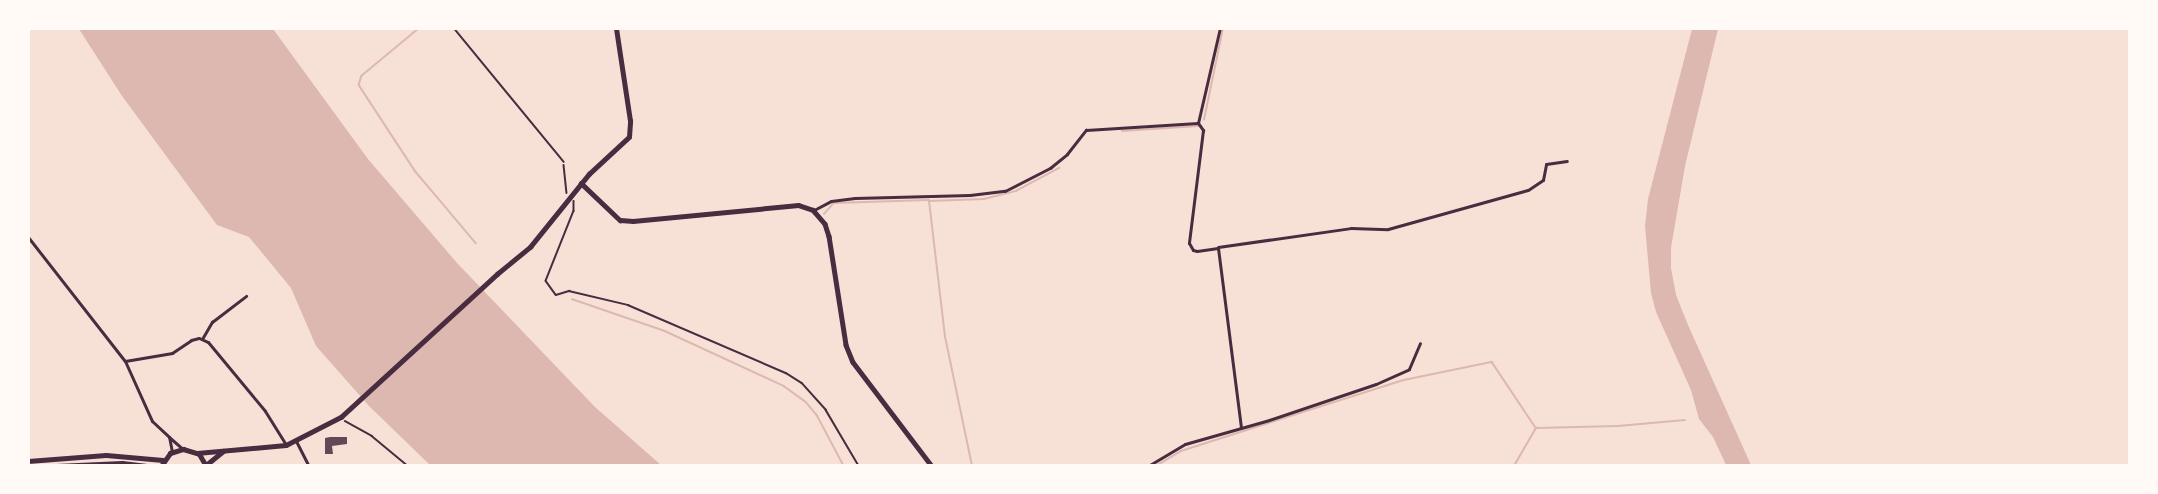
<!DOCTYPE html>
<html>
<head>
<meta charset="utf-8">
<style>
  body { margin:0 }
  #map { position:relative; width:2158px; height:494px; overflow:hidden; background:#f7e1d7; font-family:Commissioner,sans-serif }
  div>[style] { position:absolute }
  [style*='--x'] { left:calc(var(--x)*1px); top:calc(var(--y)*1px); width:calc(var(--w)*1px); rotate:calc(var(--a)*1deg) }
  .water>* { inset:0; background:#dcb8b0 }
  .stream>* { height:1.5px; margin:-0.75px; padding:0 0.75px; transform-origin:0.75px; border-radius:0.75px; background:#dcb8b0 }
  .building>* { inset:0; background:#644757 }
  .path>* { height:1.5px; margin:-0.75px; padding:0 0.75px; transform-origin:0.75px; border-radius:0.75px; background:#4a2c40 }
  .service>* { height:1.5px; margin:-0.75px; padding:0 0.75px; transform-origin:0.75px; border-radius:0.75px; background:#4a2c40 }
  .minor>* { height:3px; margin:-1.5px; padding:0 1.5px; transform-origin:1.5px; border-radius:1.5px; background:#4a2c40 }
  .tertiary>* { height:4.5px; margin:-2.25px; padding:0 2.25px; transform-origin:2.25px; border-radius:2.25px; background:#4a2c40 }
  .primary>* { height:5px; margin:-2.5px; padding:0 2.5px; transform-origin:2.5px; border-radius:2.5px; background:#4a2c40 }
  span { translate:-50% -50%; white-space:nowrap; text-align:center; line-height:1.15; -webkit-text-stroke:5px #fffaf5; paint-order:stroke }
  .frame { position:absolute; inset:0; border:30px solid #fffaf5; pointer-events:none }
</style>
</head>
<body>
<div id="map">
  <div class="water">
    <div style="clip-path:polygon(79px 29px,273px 29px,368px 159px,457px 263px,595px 407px,661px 465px,430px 465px,369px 406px,316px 346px,291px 288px,249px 237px,217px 225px,122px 96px)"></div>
    <div style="clip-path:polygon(1692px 29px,1718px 29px,1685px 166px,1671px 248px,1671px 268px,1676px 295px,1688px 325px,1751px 465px,1726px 465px,1713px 437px,1699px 419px,1691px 390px,1656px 312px,1651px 293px,1645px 226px,1648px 199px)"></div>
  </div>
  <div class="stream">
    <div style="--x:420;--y:28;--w:75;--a:140.4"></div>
    <div style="--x:362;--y:76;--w:9;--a:108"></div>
    <div style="--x:359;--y:85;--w:104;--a:56.8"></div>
    <div style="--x:416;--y:172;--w:93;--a:49.8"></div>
    <div style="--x:1204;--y:120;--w:94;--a:-78.3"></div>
    <div style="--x:1122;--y:131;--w:76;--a:-3.8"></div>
    <div style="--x:824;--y:214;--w:15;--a:-48"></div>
    <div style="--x:834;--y:203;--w:95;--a:-1.8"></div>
    <div style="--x:572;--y:299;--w:98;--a:19"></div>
    <div style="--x:665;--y:331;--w:131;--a:24.8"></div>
    <div style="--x:784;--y:386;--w:27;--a:36"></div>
    <div style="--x:806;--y:402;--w:17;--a:50"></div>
    <div style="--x:817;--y:415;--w:58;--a:62.1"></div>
    <div style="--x:972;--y:466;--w:132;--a:-101.8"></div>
    <div style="--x:945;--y:337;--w:137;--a:-96.7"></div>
    <div style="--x:929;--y:201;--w:55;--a:-2.1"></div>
    <div style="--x:984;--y:199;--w:33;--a:-14"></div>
    <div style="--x:1016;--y:191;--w:49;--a:-28.1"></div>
    <div style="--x:1156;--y:466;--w:29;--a:-31"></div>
    <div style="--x:1181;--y:451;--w:234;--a:-17.7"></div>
    <div style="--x:1404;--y:380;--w:90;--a:-11.6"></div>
    <div style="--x:1492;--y:362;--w:79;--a:56.3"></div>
    <div style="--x:1536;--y:428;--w:82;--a:-1.4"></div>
    <div style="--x:1618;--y:426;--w:67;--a:-5.1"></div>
    <div style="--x:1514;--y:466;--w:44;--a:-59.9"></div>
  </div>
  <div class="building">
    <div style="clip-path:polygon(330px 437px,347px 437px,347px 444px,332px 446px,333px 454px,325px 454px,325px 438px)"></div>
  </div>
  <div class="path">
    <div style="--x:564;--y:165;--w:28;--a:84"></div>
    <div style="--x:574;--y:201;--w:10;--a:90"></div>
    <div style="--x:574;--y:211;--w:75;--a:111.8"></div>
    <div style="--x:546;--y:281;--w:17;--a:54"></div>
    <div style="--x:556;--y:295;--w:14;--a:-17"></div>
    <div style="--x:569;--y:291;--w:61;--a:13.3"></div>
    <div style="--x:628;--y:305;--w:172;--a:23.3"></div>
    <div style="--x:786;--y:373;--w:19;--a:32"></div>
    <div style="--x:802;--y:383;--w:36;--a:48"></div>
    <div style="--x:826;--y:410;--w:65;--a:59.5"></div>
    <div style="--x:345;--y:421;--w:31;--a:29"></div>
    <div style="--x:372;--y:436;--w:47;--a:39.8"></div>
  </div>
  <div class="service">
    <div style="--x:454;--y:28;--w:173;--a:50.6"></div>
  </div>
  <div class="minor">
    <div style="--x:1198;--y:123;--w:98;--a:-77"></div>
    <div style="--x:814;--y:210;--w:19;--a:-28"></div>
    <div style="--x:831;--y:201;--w:24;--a:-7"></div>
    <div style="--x:855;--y:198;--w:115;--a:-1.5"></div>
    <div style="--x:970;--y:195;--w:35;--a:-7"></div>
    <div style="--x:1005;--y:191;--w:51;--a:-27.1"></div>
    <div style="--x:1050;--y:168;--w:22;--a:-39"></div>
    <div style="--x:1067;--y:154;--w:31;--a:-52"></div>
    <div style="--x:1086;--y:130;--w:112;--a:-3.6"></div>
    <div style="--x:1198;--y:123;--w:9;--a:54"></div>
    <div style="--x:1203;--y:130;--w:114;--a:97.1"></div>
    <div style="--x:1189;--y:243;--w:8;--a:60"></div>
    <div style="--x:1193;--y:250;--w:4;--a:14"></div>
    <div style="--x:1197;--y:251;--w:21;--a:-8"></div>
    <div style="--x:1218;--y:248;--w:181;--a:82.7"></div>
    <div style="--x:28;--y:237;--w:157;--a:52"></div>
    <div style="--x:125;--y:361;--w:66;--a:65.8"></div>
    <div style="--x:152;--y:421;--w:23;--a:43"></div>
    <div style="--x:1218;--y:247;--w:134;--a:-8.1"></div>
    <div style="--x:1351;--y:228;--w:37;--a:2"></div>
    <div style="--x:1388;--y:229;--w:145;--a:-15.6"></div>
    <div style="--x:1528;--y:190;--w:18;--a:-34"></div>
    <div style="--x:1543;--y:180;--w:16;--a:-79"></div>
    <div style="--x:1546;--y:164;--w:21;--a:-8"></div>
    <div style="--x:202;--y:339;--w:20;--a:-60"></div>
    <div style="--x:212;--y:322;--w:43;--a:-37.4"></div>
    <div style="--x:125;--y:361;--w:48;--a:-9.7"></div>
    <div style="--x:172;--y:353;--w:23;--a:-34"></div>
    <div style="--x:191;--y:340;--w:8;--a:-14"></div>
    <div style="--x:199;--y:338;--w:10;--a:24"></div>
    <div style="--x:208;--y:342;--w:89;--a:50.4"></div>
    <div style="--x:265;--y:411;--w:40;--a:58"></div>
    <div style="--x:296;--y:441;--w:28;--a:63"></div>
    <div style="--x:172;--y:452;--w:15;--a:-101"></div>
    <div style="--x:169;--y:437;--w:18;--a:41"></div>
    <div style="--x:1148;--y:466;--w:43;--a:-30.7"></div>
    <div style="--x:1185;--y:444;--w:84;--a:-15.9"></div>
    <div style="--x:1266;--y:421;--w:116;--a:-18.6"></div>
    <div style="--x:1376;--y:384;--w:36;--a:-24"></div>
    <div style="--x:1409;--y:369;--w:28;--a:-67"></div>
  </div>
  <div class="tertiary">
    <div style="--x:581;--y:183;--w:54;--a:43.5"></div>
    <div style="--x:620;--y:220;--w:13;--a:4"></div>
    <div style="--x:633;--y:221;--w:166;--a:-5.5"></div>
    <div style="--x:798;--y:205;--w:16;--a:18"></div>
    <div style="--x:813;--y:210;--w:18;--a:49"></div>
    <div style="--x:825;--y:224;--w:13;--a:72"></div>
    <div style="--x:829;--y:236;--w:110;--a:81.1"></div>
    <div style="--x:846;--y:345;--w:18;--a:68"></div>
    <div style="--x:853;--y:362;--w:131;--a:52.8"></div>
    <div style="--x:197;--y:453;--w:89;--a:-5.1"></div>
    <div style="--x:286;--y:445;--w:62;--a:-27"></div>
    <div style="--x:341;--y:417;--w:212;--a:-42.5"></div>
    <div style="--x:497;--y:274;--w:43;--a:-39.3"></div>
    <div style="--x:530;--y:247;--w:94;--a:-51.1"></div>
    <div style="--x:589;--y:174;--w:54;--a:-42.8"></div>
    <div style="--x:629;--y:137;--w:16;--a:-86"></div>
    <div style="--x:630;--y:121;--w:94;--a:-98.6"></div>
    <div style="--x:206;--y:465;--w:22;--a:-39"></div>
  </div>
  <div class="primary">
    <div style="--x:28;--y:461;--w:78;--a:-4.4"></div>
    <div style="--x:106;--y:455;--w:57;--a:5"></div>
    <div style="--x:56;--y:466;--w:66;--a:-2.6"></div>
    <div style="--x:122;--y:463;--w:23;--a:7"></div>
    <div style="--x:161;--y:466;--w:16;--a:-55"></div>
    <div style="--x:170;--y:453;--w:14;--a:-17"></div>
    <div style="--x:183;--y:449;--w:17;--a:17"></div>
    <div style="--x:199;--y:454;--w:14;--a:60"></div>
  </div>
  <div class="frame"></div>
</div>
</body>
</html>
